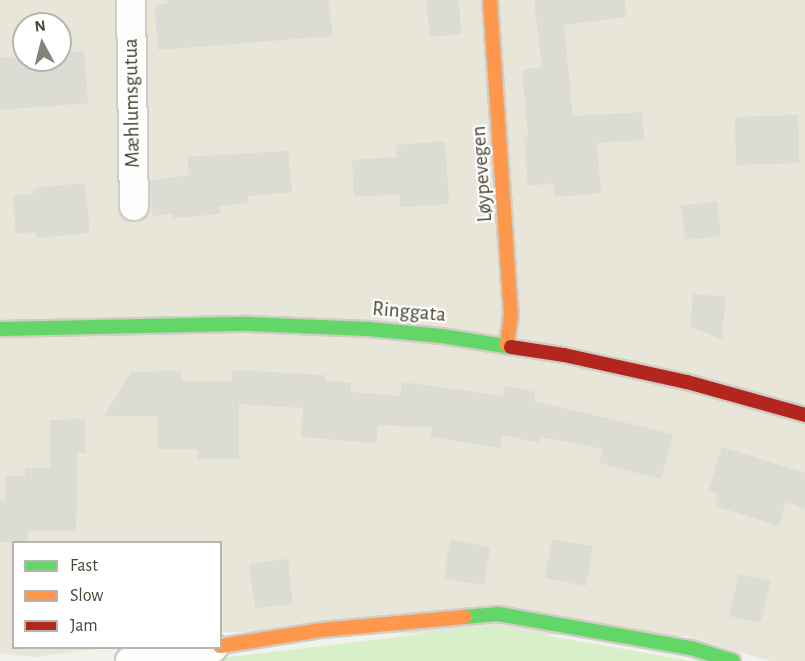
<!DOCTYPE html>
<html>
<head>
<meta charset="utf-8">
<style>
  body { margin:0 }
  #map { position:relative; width:805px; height:661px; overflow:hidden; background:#f2f2ec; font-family:"Alegreya Sans",sans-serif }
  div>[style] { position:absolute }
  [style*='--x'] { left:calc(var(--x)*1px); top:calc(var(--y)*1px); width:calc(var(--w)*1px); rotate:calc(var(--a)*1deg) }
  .residential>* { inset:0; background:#e7e6d9 }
  .green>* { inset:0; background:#d8f0c9 }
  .building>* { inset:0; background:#dcdbd4 }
  .roads { filter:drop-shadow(2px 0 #cfcdc6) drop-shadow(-2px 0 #cfcdc6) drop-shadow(0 2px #cfcdc6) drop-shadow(0 -2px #cfcdc6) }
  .street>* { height:28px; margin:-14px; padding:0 14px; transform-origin:14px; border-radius:14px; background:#fdfdfc }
  .fast>* { height:14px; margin:-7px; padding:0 7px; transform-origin:7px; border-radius:7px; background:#63d668 }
  .slow>* { height:14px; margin:-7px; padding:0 7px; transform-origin:7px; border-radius:7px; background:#ff974d }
  .jam>* { height:14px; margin:-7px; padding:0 7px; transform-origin:7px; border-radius:7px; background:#b3261e }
  span { translate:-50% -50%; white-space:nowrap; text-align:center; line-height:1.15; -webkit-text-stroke:4.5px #fff; paint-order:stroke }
  .street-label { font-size:21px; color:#4b4736 }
  .legend { position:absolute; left:12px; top:541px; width:210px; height:108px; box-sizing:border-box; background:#fff; border:2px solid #b7b5af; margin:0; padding:8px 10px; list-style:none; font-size:18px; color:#4b4736 }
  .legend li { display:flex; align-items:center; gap:12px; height:30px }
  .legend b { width:30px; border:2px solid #b7b5af }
  .north { position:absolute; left:12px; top:12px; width:60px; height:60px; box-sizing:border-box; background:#fff; border:2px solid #b7b5af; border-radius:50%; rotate:353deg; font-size:16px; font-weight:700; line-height:24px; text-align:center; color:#4b4736 }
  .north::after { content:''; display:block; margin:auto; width:21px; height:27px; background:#858376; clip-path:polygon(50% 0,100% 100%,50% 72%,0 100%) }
</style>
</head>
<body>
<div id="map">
  <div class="residential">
    <div style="clip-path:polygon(evenodd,0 0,805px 0,805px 661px,770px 661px,686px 636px,221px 632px,220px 542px,14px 542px,14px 648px,103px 648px,34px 657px,0 653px,0 0,24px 24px,60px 24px,60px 60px,24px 60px,24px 24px)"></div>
  </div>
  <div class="green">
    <div style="clip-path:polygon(491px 626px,692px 661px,196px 661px)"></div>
  </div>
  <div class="building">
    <div style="clip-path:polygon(167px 0,328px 0,333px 36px,158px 50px,155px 11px,156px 5px,167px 4px)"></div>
    <div style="clip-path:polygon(426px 0,459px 0,461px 34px,430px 37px)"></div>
    <div style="clip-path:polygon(534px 0,625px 0,626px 17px,564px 25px,573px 116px,643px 112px,644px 140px,597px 143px,601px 193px,555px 197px,553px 183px,528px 186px,524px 137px,528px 137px,522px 70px,542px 67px)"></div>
    <div style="clip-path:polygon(84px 51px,88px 103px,0 110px,0 58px,24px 56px,24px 60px,60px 60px,60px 53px)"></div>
    <div style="clip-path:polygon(798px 115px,799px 163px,736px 165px,735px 117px)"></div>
    <div style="clip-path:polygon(445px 141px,449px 204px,400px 207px,400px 194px,354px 197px,352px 160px,397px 157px,396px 145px)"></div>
    <div style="clip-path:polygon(288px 151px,292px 192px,248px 196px,248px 203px,219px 206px,220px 214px,173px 218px,172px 214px,152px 216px,150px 181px,189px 175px,187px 157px)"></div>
    <div style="clip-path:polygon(85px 183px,90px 233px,36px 238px,35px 232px,16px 234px,13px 196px,33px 194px,33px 188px)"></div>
    <div style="clip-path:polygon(717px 201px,721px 236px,685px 240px,681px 206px)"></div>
    <div style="clip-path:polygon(693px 294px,726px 297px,722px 339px,690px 327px)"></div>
    <div style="clip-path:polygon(232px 370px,325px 375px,325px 381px,351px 383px,350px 392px,400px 396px,402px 382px,503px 396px,505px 386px,535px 392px,534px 401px,673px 434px,661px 479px,599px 463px,603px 449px,541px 437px,539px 443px,502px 435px,500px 448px,430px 437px,432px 427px,378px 425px,377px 443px,301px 437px,303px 408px,239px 404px,239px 459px,198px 459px,198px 449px,157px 449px,158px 416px,104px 416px,131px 372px,181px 371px,181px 381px,232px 381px)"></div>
    <div style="clip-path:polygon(85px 419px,86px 453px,78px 453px,76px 531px,28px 531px,28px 542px,0 542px,0 499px,5px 500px,5px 476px,25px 476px,25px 468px,50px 468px,50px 420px)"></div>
    <div style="clip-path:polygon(722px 447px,805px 473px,805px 509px,786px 502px,779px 526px,715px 506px,718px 494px,708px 491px)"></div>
    <div style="clip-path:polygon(552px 539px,593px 546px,586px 586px,545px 578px)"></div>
    <div style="clip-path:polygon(450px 540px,490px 547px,484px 585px,444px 578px)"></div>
    <div style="clip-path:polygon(288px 559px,293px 604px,255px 608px,249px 564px)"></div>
    <div style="clip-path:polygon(739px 574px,771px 581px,761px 623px,729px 616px)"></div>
  </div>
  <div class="roads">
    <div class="street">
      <div style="--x:131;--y:0;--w:206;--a:89.2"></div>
      <div style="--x:130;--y:661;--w:84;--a:-8.9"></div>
    </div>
    <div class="fast">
      <div style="--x:0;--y:329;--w:249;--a:-1.2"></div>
      <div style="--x:249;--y:324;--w:119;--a:2.4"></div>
      <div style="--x:368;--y:329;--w:74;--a:5.4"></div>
      <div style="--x:442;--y:336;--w:70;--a:9.1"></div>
      <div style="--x:464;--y:617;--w:34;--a:-5"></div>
      <div style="--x:498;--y:614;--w:196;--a:10"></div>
      <div style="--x:691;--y:648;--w:44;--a:17.2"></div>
    </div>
    <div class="slow">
      <div style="--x:490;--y:0;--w:316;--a:86.2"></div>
      <div style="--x:511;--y:315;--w:30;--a:98"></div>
      <div style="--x:220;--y:646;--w:102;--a:-9"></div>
      <div style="--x:321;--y:630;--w:144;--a:-5.2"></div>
    </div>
    <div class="jam">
      <div style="--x:511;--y:347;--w:54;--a:8.6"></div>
      <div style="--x:564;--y:355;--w:126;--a:12.4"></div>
      <div style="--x:687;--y:382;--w:123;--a:15.6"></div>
    </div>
  </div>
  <div class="street-label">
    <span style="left:132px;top:103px;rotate:-91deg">Mæhlumsgutua</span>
    <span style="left:482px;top:174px;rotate:-94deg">Løypevegen</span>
    <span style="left:409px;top:312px;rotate:5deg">Ringgata</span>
  </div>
  <ul class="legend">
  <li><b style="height:8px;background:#63d668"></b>Fast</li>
  <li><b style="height:8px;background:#ff974d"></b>Slow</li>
  <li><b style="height:8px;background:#b3261e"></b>Jam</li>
  </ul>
  <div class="north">N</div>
</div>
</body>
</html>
